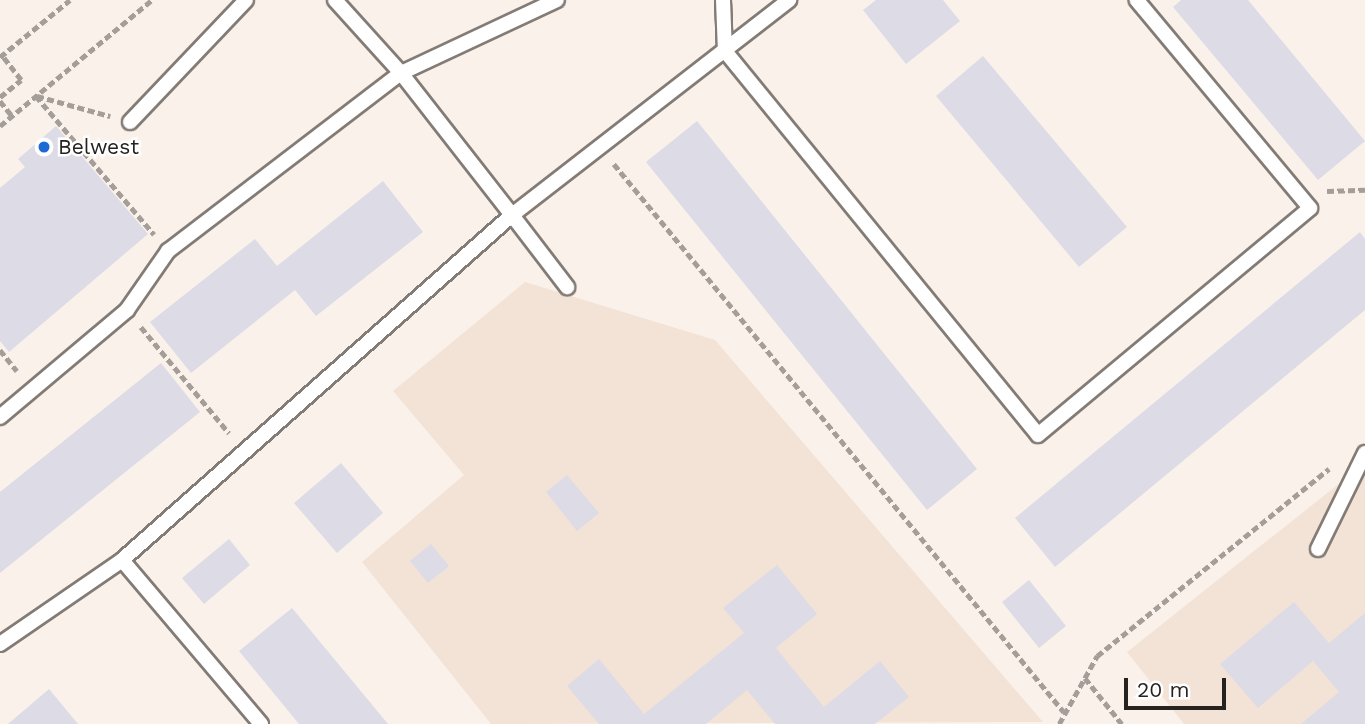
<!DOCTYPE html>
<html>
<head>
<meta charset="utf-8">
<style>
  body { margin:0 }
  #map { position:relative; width:1365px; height:724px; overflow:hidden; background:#faf1ea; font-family:"Work Sans",sans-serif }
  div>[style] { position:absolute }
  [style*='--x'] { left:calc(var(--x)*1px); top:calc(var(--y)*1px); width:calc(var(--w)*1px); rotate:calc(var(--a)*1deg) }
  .built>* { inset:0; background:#f3e3d7 }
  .building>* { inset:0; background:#dddbe5 }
  .path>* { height:4.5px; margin-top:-2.25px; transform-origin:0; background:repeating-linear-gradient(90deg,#a49d98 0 7px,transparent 0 10.5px) }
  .roads { filter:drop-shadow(2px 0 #837b75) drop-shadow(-2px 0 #837b75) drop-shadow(0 2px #837b75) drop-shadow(0 -2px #837b75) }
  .service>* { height:14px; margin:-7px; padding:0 7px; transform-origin:7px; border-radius:7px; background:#fff }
  .dots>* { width:19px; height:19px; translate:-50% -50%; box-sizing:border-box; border:4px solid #fff; border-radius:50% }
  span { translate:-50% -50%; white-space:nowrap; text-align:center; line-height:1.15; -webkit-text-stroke:5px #fff; paint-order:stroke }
  .poi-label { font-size:21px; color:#262220 }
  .left { translate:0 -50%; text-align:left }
  .scale { position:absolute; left:1124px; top:678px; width:102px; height:32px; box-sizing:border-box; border:4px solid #262220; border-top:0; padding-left:9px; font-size:21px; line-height:24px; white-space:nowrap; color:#262220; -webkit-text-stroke:5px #fff; paint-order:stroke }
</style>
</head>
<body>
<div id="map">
  <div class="built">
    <div style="clip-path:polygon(525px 282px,715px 340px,1043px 722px,491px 724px,362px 562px,464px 475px,393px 391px)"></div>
    <div style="clip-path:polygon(1365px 463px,1365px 724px,1184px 724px,1127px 652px)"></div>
  </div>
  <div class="building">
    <div style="clip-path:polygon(876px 0,943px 0,960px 21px,906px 64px,863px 10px)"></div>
    <div style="clip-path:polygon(1181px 0,1248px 0,1365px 141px,1318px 180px,1173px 7px)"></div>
    <div style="clip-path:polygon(983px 56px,1127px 227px,1079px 267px,936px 96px)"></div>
    <div style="clip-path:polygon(697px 121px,977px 469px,927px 510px,646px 162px)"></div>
    <div style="clip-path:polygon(56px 126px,148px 234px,9px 352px,0 341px,0 188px,25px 167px,18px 159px)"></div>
    <div style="clip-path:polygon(383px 181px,423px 232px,316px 316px,295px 290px,191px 373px,150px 322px,255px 239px,277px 266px)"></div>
    <div style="clip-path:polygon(1360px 232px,1365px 239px,1365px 310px,1055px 567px,1015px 518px)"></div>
    <div style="clip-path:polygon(161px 363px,200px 412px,0 573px,0 492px)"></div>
    <div style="clip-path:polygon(341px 463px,383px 513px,337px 553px,294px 503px)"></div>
    <div style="clip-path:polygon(567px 475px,599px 513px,577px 531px,546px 492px)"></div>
    <div style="clip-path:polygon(229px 539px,250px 565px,204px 604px,182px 578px)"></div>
    <div style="clip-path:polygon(431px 544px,449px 566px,428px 583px,410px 561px)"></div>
    <div style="clip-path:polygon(777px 565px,817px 614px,776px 648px,824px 707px,880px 661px,909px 697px,875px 724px,775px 724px,747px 690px,706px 724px,599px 724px,567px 686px,599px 659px,644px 714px,744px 633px,723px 608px)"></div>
    <div style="clip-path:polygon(1029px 580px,1066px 626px,1039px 648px,1002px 602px)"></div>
    <div style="clip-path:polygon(1294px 602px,1329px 643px,1365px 613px,1365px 724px,1301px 724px,1339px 692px,1313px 661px,1258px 708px,1220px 664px)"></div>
    <div style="clip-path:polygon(292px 608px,388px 724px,299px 724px,239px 651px)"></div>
    <div style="clip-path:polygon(49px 689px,78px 724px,8px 724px)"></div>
  </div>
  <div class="path">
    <div style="--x:0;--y:57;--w:90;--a:-39.2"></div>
    <div style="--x:36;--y:96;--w:182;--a:49.5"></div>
    <div style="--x:37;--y:96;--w:76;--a:15.3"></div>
    <div style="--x:0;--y:97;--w:27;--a:-39"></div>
    <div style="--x:21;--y:80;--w:31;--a:-128"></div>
    <div style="--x:0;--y:101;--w:19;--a:51"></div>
    <div style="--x:0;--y:126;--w:197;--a:-39.7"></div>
    <div style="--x:614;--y:164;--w:709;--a:50.61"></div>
    <div style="--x:1327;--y:191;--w:38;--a:-2"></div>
    <div style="--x:141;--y:327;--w:138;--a:50.3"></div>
    <div style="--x:0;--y:350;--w:27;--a:51"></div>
    <div style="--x:1085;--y:678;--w:59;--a:51.2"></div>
    <div style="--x:1059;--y:724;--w:78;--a:-60.8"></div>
    <div style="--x:1097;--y:656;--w:298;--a:-38.9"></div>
  </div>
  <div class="roads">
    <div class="service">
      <div style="--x:335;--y:0;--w:98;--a:47.9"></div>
      <div style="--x:401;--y:73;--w:180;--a:52"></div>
      <div style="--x:512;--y:215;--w:351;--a:-37.8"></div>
      <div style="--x:723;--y:0;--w:51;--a:87.8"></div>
      <div style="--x:725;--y:51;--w:495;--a:50.8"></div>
      <div style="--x:1038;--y:435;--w:354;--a:-39.8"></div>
      <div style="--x:1310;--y:208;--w:271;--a:-129.8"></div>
      <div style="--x:130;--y:122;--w:168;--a:-46.4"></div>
      <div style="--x:0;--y:417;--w:166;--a:-40.1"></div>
      <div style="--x:127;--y:310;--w:72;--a:-55.2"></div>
      <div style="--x:168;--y:251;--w:293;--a:-37.4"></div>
      <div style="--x:401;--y:73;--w:172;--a:-25.1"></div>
      <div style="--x:1318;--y:549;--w:107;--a:-63.9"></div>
      <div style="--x:122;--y:560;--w:215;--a:49.7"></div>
      <div style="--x:0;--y:644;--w:148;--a:-34.5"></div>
      <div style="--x:122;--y:560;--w:521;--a:-41.5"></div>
      <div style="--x:512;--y:215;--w:91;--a:52.6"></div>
    </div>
  </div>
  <div class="dots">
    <div style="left:44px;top:147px;background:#1f69d4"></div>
  </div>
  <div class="poi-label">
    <span class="left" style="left:58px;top:147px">Belwest</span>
  </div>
  <div class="scale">20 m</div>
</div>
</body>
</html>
